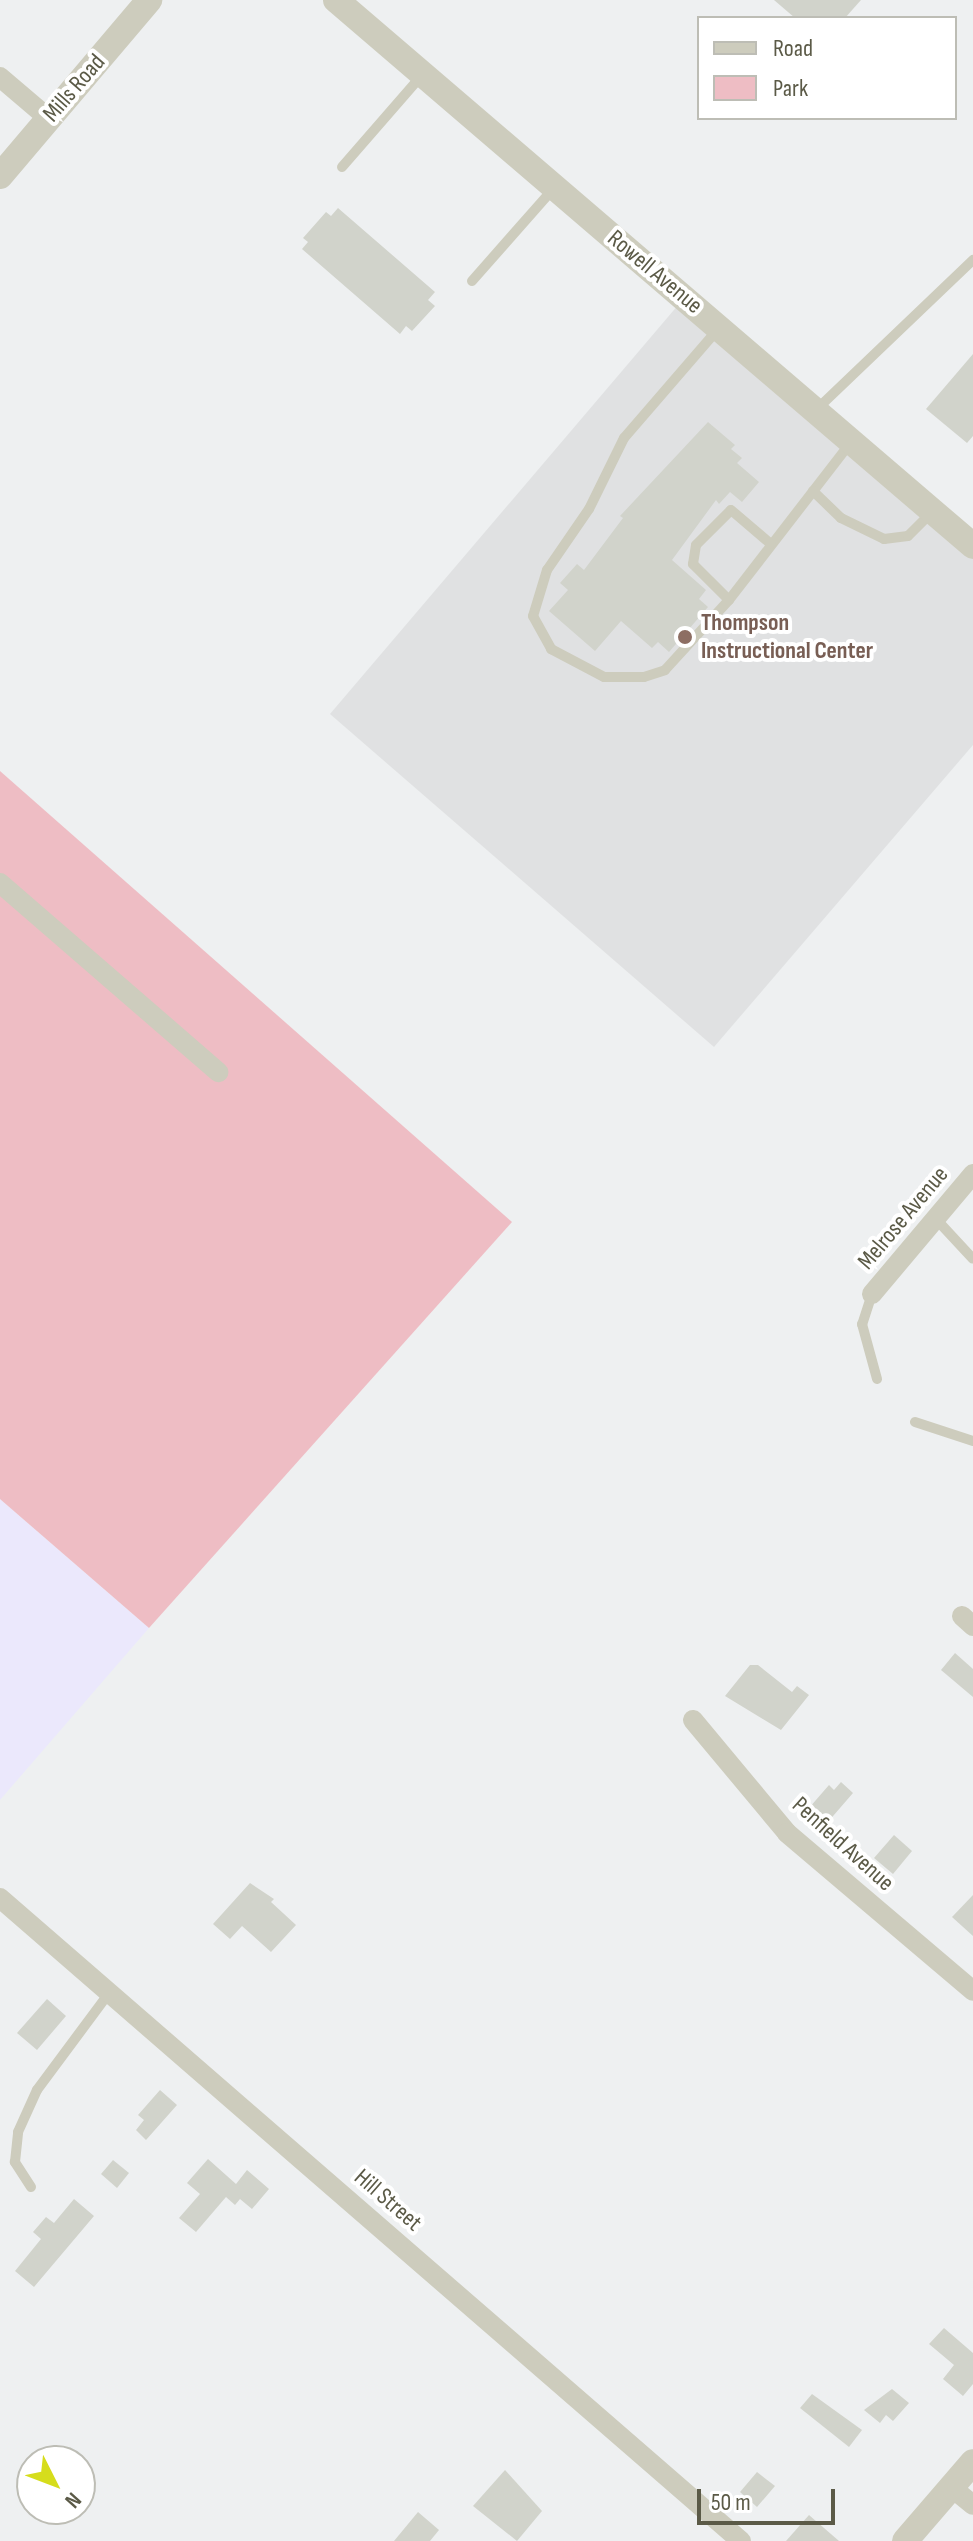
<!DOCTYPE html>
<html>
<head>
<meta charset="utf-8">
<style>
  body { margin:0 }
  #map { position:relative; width:973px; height:2541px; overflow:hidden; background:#eef0f1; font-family:"Sofia Sans Condensed",sans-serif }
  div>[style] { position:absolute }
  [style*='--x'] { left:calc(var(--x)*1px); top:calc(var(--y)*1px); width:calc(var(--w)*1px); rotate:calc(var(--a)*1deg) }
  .commercial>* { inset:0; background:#ebe8fc }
  .education>* { inset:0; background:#e0e1e2 }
  .green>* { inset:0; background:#eebdc4 }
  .building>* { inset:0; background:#d1d3cb }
  .service>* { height:10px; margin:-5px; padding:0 5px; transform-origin:5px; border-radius:5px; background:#cdccbd }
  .minor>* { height:20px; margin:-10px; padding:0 10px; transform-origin:10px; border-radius:10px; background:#cdccbd }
  .tertiary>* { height:26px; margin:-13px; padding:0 13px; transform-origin:13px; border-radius:13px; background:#cdccbd }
  .dots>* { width:22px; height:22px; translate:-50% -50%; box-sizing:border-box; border:4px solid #fff; border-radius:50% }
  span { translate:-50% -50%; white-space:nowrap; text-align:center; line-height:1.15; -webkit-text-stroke:8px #fff; paint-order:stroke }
  .street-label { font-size:24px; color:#5b5a47 }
  .education-label { font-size:24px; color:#785e54; font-weight:700 }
  .left { translate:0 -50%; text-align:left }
  .legend { position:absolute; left:697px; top:16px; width:260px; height:104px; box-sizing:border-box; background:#fff; border:2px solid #bdbdb5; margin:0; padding:10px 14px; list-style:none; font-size:24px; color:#5b5a47 }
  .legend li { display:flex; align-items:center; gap:16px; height:40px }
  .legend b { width:40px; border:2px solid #bdbdb5 }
  .north { position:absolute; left:16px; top:2445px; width:80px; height:80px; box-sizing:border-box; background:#fff; border:2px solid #bdbdb5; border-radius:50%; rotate:132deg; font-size:22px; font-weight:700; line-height:32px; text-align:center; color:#5b5a47 }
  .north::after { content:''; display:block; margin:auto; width:28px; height:36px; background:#d6dd1c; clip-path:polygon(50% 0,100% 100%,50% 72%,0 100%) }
  .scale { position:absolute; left:697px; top:2489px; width:138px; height:36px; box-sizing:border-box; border:4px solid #5b5a47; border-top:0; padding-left:10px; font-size:24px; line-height:28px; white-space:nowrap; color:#5b5a47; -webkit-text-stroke:6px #fff; paint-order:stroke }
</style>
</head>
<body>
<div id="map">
  <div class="commercial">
    <div style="clip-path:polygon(0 1499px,149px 1628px,0 1800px)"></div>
  </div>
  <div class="education">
    <div style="clip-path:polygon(679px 304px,973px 559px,973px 745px,714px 1047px,330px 714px)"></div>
  </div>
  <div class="green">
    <div style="clip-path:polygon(0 771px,512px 1222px,149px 1628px,0 1499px)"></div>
  </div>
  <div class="building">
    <div style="clip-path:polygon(774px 0,861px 0,845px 18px,795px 18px)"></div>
    <div style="clip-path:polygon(338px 208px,435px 292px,428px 300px,435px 306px,412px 331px,406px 326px,400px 334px,302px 249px,308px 242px,303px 238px,326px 212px,331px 216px)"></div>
    <div style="clip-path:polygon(973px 354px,973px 436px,967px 443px,926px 409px)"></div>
    <div style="clip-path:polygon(708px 422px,735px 445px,731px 449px,742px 458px,737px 463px,759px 482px,742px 502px,730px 492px,719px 504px,716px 500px,672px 560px,706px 590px,699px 599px,708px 607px,669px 652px,658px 642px,652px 648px,621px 621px,595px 651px,549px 611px,568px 590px,560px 583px,577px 564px,584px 570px,623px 518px,620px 516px)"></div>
    <div style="clip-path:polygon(955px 1653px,973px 1669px,973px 1697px,941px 1670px)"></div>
    <div style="clip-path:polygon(750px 1665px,758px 1665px,792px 1692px,797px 1686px,809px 1695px,781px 1730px,725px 1696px)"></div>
    <div style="clip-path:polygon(841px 1782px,853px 1793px,827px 1823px,809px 1808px,829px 1785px,834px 1790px)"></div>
    <div style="clip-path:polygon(894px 1835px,912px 1851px,893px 1874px,874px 1858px)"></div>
    <div style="clip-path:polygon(250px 1883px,274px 1899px,271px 1902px,296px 1925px,271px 1952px,242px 1926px,230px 1939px,213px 1924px)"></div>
    <div style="clip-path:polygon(973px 1895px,973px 1936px,952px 1917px)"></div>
    <div style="clip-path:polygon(47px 1999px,66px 2016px,37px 2050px,17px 2033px)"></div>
    <div style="clip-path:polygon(160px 2090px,177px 2105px,146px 2140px,136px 2130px,144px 2120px,138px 2115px)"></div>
    <div style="clip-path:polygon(208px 2159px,236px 2184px,247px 2170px,269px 2189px,252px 2209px,240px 2199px,235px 2205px,226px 2197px,196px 2232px,179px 2218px,200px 2194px,187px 2183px)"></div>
    <div style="clip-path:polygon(113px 2160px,129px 2173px,117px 2188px,101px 2174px)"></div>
    <div style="clip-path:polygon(74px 2199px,94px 2216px,34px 2287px,15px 2271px,41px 2239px,33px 2232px,46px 2217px,54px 2223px)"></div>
    <div style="clip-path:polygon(944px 2328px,973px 2353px,973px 2384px,963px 2396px,943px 2379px,954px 2365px,929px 2344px)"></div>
    <div style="clip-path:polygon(892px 2389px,909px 2403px,893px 2421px,886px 2415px,880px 2423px,864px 2410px)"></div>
    <div style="clip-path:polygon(812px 2394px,862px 2430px,849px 2447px,800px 2408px)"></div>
    <div style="clip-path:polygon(505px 2470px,542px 2511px,517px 2541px,473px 2506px)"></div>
    <div style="clip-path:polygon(757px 2472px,775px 2486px,757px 2507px,740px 2492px)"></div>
    <div style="clip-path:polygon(418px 2512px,439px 2530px,430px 2541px,394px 2541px)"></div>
    <div style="clip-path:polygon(809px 2515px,839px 2541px,786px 2541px)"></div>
  </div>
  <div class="service">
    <div style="--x:342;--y:167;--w:121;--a:-49"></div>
    <div style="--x:472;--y:281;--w:124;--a:-48.6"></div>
    <div style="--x:719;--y:328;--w:145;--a:130.8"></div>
    <div style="--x:624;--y:438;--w:79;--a:116.2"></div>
    <div style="--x:589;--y:509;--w:74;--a:124.5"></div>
    <div style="--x:547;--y:570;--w:48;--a:106.9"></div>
    <div style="--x:533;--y:616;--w:38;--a:61"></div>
    <div style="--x:551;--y:649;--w:60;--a:27.8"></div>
    <div style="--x:604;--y:677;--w:40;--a:0"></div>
    <div style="--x:644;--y:677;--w:22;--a:-18"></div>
    <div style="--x:665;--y:670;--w:95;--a:-47.6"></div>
    <div style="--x:729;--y:600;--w:200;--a:-52.3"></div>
    <div style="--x:817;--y:409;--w:216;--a:-43.7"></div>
    <div style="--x:813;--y:491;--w:39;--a:44"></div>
    <div style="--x:841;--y:518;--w:48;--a:26"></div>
    <div style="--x:884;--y:539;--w:24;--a:-7"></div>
    <div style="--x:908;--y:536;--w:34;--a:-45"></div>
    <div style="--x:729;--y:600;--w:51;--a:-135"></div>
    <div style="--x:693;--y:564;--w:19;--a:-81"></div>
    <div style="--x:696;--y:545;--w:49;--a:-45"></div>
    <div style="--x:731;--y:510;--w:52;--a:40.4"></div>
    <div style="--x:936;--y:1219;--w:54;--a:47.2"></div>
    <div style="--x:872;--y:1294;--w:32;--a:108"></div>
    <div style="--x:862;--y:1324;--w:57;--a:74.7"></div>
    <div style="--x:915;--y:1422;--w:61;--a:18.1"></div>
    <div style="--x:31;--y:2187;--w:30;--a:-123"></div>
    <div style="--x:15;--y:2162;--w:30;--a:-84"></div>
    <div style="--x:18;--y:2132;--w:46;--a:-65.7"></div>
    <div style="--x:37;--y:2090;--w:121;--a:-53.4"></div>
  </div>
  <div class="minor">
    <div style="--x:0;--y:77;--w:63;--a:40.5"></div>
    <div style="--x:0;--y:883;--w:289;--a:40.9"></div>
    <div style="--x:872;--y:1294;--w:157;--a:-49.9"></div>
    <div style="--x:962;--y:1616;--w:15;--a:42"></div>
    <div style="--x:693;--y:1720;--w:147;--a:50.2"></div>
    <div style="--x:787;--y:1833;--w:244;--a:40.3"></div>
    <div style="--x:0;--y:1898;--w:981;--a:40.95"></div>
    <div style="--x:951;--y:2487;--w:28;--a:39"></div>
  </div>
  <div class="tertiary">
    <div style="--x:336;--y:0;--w:839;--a:40.6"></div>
    <div style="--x:0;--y:176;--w:231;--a:-49.7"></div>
    <div style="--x:905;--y:2541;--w:104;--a:-49.3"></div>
  </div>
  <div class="dots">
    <div style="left:685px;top:637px;background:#8d6e63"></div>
  </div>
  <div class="street-label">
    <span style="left:74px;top:88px;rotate:-49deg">Mills Road</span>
    <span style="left:655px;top:272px;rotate:40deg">Rowell Avenue</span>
    <span style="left:903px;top:1218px;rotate:-50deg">Melrose Avenue</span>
    <span style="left:843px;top:1844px;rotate:42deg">Penfield Avenue</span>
    <span style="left:388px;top:2200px;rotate:41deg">Hill Street</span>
  </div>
  <div class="education-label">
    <span class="left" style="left:701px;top:637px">Thompson<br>Instructional Center</span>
  </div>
  <ul class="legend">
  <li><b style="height:10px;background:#cdccbd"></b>Road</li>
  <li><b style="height:22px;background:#eebdc4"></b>Park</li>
  </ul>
  <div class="north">N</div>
  <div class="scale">50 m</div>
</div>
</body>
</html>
